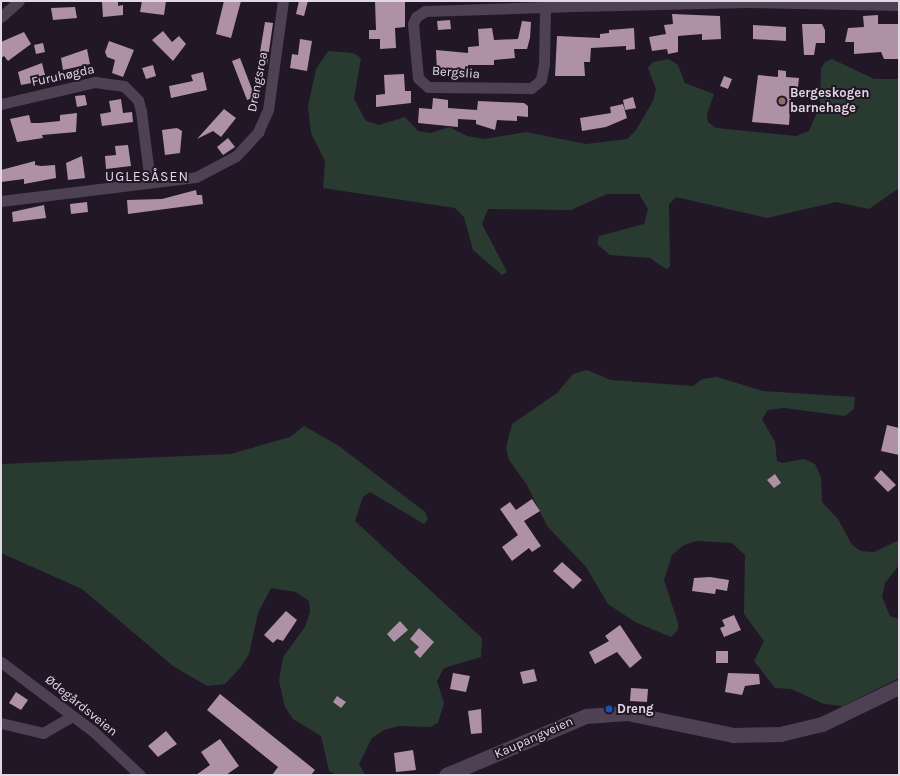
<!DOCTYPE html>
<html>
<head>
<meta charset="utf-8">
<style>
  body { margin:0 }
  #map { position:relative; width:900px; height:776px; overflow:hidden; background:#221726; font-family:Karla,sans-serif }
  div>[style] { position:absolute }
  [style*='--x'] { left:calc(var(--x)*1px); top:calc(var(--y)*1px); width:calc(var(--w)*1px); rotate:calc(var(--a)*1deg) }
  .green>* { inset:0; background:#293b30 }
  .building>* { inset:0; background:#af91a7 }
  .street>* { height:11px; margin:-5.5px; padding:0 5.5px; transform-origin:5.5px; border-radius:5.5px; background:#4e4153 }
  .secondary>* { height:15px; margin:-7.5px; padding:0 7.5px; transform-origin:7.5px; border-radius:7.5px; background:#4e4153 }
  .dots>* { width:11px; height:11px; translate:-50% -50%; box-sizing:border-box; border:2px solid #221726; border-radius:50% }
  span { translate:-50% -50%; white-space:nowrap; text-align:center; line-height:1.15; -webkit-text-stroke:4px #221726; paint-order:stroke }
  .street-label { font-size:13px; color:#e0d8e2 }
  .poi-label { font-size:13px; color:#e0d8e2; font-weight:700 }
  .left { translate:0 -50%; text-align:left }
  .neighbourhood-label { font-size:14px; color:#e0d8e2; letter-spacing:1px }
  .frame { position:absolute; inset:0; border:2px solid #e0d8e2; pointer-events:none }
</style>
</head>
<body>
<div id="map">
  <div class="green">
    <div style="clip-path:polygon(328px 51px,353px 53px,361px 58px,354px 99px,366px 121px,379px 125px,405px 117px,418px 131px,431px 133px,449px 127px,467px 136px,484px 139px,526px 132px,586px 144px,627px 139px,636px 130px,653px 101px,656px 89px,648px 68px,653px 62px,669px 59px,678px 65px,685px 83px,714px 94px,707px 114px,708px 122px,716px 128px,796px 136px,809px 131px,820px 106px,821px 69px,825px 62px,832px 59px,874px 79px,899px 79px,899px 188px,869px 209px,836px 202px,767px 218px,676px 197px,669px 204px,670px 267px,666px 269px,650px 258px,610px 255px,597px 244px,599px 236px,644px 224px,648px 209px,639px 194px,607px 194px,571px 210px,488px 209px,482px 224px,507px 272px,502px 275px,473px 250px,464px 217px,455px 208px,323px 188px,325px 161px,311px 133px,308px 106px,316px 69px)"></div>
    <div style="clip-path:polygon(587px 370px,611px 380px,693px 386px,702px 379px,717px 377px,763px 391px,855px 397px,854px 409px,845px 416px,784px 408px,768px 410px,762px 419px,775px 442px,777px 461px,782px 463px,804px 459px,815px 464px,821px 477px,822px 502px,838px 519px,852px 545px,861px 551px,874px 552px,899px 540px,899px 565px,885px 583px,882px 597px,890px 616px,899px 619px,899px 678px,843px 706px,824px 704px,791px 689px,775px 688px,754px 661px,764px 641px,744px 614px,745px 555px,732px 543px,697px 541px,684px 545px,672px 555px,664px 580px,678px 623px,678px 630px,671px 637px,635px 622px,608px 604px,586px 567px,547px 526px,527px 485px,509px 460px,506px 448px,512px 424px,557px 393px,573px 374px)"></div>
    <div style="clip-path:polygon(304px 426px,339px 446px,425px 512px,428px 519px,424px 524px,370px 492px,363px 497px,355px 521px,482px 638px,481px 657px,444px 668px,437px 681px,444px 703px,438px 723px,430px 727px,399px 726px,384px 730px,372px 738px,359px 764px,365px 775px,336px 775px,329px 771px,321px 736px,293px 719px,285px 707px,279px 681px,283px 657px,305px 627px,310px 612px,309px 601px,296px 592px,271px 588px,258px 613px,249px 654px,240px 668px,225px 684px,207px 686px,173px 666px,82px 589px,1px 553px,1px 464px,231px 454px,290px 437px)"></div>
  </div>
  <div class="building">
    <div style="clip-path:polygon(118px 1px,118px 6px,123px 5px,123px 15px,103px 17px,102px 2px)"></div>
    <div style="clip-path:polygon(142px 1px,166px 1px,164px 15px,140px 12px)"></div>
    <div style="clip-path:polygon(224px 1px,241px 1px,231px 38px,216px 34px)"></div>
    <div style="clip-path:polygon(299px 1px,308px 1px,304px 16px,296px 14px)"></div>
    <div style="clip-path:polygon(375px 1px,405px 1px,405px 27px,395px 28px,396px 48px,380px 49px,380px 39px,369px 39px,369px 30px,376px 30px)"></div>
    <div style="clip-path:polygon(75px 7px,77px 18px,53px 20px,51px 8px)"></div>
    <div style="clip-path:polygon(672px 14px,720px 16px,721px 39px,702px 40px,702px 34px,678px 36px,678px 52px,668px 54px,667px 49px,652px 51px,649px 37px,666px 34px,664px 25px,673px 24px)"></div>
    <div style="clip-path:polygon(878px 15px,878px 24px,899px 24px,899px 59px,884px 59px,881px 52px,854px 54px,854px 42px,845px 42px,848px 28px,864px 27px,863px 16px)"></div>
    <div style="clip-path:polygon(450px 20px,451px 29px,438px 30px,437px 21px)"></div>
    <div style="clip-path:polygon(522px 21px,531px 22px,530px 38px,527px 49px,514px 49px,515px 58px,494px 60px,494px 65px,468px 65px,468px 72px,437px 73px,436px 50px,468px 53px,468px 47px,479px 46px,478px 29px,492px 28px,494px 40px,518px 39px)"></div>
    <div style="clip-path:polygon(265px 22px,273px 23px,267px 65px,258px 64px)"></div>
    <div style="clip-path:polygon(802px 24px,822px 24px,825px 30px,825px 43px,816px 43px,814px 55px,804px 55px)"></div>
    <div style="clip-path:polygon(753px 25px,786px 27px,786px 41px,753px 39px)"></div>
    <div style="clip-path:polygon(634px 28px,635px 49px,626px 50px,626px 46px,591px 48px,590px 62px,584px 62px,585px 76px,555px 76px,557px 36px,600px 38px,600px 34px,609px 33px,609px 30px)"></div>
    <div style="clip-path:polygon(163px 31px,172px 42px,179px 36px,186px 44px,173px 61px,152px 40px)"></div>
    <div style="clip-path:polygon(24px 32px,31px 44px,8px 61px,4px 56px,1px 58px,1px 42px)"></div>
    <div style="clip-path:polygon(300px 39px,312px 41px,307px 71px,290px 68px,292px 54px,298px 55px)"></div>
    <div style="clip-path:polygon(109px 41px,134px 50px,123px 77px,112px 73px,115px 60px,107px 57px,105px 52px)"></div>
    <div style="clip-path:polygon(43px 43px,45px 52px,36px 54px,34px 45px)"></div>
    <div style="clip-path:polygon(87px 49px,90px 64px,63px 70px,61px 58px)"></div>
    <div style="clip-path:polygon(240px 58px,255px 97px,247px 100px,232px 61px)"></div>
    <div style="clip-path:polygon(42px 63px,45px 75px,41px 76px,42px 81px,21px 85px,18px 72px)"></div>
    <div style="clip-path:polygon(153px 65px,156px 76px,146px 79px,142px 68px)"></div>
    <div style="clip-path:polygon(778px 70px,786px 71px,786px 77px,799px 78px,797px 96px,791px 95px,789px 125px,752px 122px,758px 75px,778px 77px)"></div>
    <div style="clip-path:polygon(203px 72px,207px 90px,171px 98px,169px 86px,193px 81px,191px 75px)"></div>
    <div style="clip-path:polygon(404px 74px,405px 91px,411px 91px,411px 103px,376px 107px,376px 95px,385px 94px,384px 75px)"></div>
    <div style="clip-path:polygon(724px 76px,732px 79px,728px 89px,720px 86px)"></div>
    <div style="clip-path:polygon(85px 95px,87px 105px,77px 107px,75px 96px)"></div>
    <div style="clip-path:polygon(633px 97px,636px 108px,625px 110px,623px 100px)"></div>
    <div style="clip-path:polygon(433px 98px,448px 100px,448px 108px,477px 110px,478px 101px,524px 103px,528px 106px,528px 117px,517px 116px,517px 121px,497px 120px,495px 130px,476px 124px,476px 120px,458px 119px,458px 127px,418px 123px,419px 108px,432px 109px)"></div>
    <div style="clip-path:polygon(121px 99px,123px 113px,132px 112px,133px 122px,102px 126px,100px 114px,111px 112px,109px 101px)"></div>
    <div style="clip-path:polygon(623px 104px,627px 118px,606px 127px,582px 131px,580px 118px,611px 113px,610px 107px)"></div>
    <div style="clip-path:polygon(224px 109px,236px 118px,221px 137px,213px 131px,197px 139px)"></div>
    <div style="clip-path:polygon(77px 113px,76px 132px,42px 135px,43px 138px,17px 142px,10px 119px,29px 115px,31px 123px,40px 123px,60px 121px,60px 115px)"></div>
    <div style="clip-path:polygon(177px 128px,182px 131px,180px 153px,165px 155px,162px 130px)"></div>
    <div style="clip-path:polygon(228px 138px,235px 147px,223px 155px,217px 147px)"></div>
    <div style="clip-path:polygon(128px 145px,131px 166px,106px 169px,105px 156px,116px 155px,115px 146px)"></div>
    <div style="clip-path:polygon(82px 156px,85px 178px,68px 180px,66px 163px)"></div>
    <div style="clip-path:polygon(35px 161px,35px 165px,41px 166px,55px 165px,56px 178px,24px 184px,24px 179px,1px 182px,1px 170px)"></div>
    <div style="clip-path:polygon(196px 190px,197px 195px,202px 195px,203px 204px,128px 214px,127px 200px,162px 199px)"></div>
    <div style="clip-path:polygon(87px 202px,88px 212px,71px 214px,70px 204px)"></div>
    <div style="clip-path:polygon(44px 205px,46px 218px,13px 222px,12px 212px)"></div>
    <div style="clip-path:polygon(887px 425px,899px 428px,899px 455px,881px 451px)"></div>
    <div style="clip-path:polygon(881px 470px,896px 485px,888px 492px,874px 478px)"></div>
    <div style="clip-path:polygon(775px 474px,781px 483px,774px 488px,767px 480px)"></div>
    <div style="clip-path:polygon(532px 499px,540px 511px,524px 521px,541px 546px,532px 552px,529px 548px,512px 561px,502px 547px,518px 535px,500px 509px,510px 502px,516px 510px)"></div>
    <div style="clip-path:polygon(562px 562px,582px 580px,573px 589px,553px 571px)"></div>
    <div style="clip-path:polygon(710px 577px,729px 580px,727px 591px,716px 589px,715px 594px,692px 591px,694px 578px)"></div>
    <div style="clip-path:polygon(286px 611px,297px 620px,283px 641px,277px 639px,273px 643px,264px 635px)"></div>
    <div style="clip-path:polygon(734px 615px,741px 630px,724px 637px,720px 628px,725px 626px,722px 620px)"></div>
    <div style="clip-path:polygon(400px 621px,408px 630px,394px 642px,387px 634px)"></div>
    <div style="clip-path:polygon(620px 625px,642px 658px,630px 668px,617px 652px,595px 664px,589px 652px,609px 641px,605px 636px)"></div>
    <div style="clip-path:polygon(419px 628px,434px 642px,420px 658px,414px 652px,419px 647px,410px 639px)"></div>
    <div style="clip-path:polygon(716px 651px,728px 651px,728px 663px,716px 663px)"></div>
    <div style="clip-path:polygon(534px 669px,537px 681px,523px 684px,520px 672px)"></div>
    <div style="clip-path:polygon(453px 673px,470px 676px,466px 692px,450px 689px)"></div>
    <div style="clip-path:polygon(728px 673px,759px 674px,760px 684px,745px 686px,742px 695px,725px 692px)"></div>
    <div style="clip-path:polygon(631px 688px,648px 689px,647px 702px,630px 701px)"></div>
    <div style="clip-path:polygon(16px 692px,28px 700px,21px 710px,9px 703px)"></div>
    <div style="clip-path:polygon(220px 694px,315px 770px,311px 775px,272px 775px,278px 767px,207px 710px)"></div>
    <div style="clip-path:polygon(337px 696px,346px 702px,341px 708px,333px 702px)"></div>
    <div style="clip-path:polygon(481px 709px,482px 733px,471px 734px,468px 711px)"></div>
    <div style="clip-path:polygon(166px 731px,177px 744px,158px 757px,148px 746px)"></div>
    <div style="clip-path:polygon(220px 739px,239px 766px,226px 775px,196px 775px,210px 765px,201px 752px)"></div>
    <div style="clip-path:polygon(413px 750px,416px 770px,396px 772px,394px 753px)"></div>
  </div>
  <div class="street">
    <div style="--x:545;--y:7;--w:57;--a:91"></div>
    <div style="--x:544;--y:64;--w:16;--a:101"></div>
    <div style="--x:541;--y:80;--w:13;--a:141"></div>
    <div style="--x:531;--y:88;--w:103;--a:-179.4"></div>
    <div style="--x:428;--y:87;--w:13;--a:-138"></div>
    <div style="--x:418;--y:78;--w:54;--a:-95.3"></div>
    <div style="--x:413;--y:24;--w:8;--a:-67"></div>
    <div style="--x:416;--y:17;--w:11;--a:-34"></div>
    <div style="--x:425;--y:11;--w:150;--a:-1.9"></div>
    <div style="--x:575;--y:6;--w:172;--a:-1.3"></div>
    <div style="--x:747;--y:2;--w:152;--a:1.1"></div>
    <div style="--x:1;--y:17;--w:24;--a:-42"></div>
    <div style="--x:1;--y:104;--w:97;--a:-13.2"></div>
    <div style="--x:95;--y:82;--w:29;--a:8"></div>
    <div style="--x:124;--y:86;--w:20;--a:45"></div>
    <div style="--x:138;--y:100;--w:11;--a:75"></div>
    <div style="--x:141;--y:111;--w:72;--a:82.8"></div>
    <div style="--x:1;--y:201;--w:196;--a:-7"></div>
    <div style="--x:196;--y:177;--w:45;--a:-27.7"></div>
    <div style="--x:236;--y:156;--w:33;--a:-47"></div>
    <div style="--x:258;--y:132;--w:24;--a:-66"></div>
    <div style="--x:268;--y:110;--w:110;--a:-82.2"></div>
    <div style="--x:1;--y:662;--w:115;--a:36.9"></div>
    <div style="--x:93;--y:731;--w:64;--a:43.1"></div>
    <div style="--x:1;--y:723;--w:43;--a:13.4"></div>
    <div style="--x:43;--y:733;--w:34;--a:-30"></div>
  </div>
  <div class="secondary">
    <div style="--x:446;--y:775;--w:152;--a:-22.9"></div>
    <div style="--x:586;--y:716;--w:41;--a:-4.2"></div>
    <div style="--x:627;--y:713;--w:108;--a:11.7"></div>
    <div style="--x:733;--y:735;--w:47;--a:-1.2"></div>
    <div style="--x:780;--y:734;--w:43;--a:-13.4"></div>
    <div style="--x:822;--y:724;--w:85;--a:-25.7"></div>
  </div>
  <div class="dots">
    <div style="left:782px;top:101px;background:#8d6e63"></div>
    <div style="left:609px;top:709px;background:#1a4fb4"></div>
  </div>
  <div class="street-label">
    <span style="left:456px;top:73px;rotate:4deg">Bergslia</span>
    <span style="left:63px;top:76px;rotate:-12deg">Furuhøgda</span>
    <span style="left:258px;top:82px;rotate:-79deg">Drengsroa</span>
    <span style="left:81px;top:706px;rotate:39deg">Ødegårdsveien</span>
    <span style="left:534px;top:738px;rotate:-24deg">Kaupangveien</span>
  </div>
  <div class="poi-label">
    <span class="left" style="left:790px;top:101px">Bergeskogen<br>barnehage</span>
    <span class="left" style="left:617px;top:709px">Dreng</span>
  </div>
  <div class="neighbourhood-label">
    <span style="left:147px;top:177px">UGLESÅSEN</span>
  </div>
  <div class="frame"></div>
</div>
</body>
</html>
